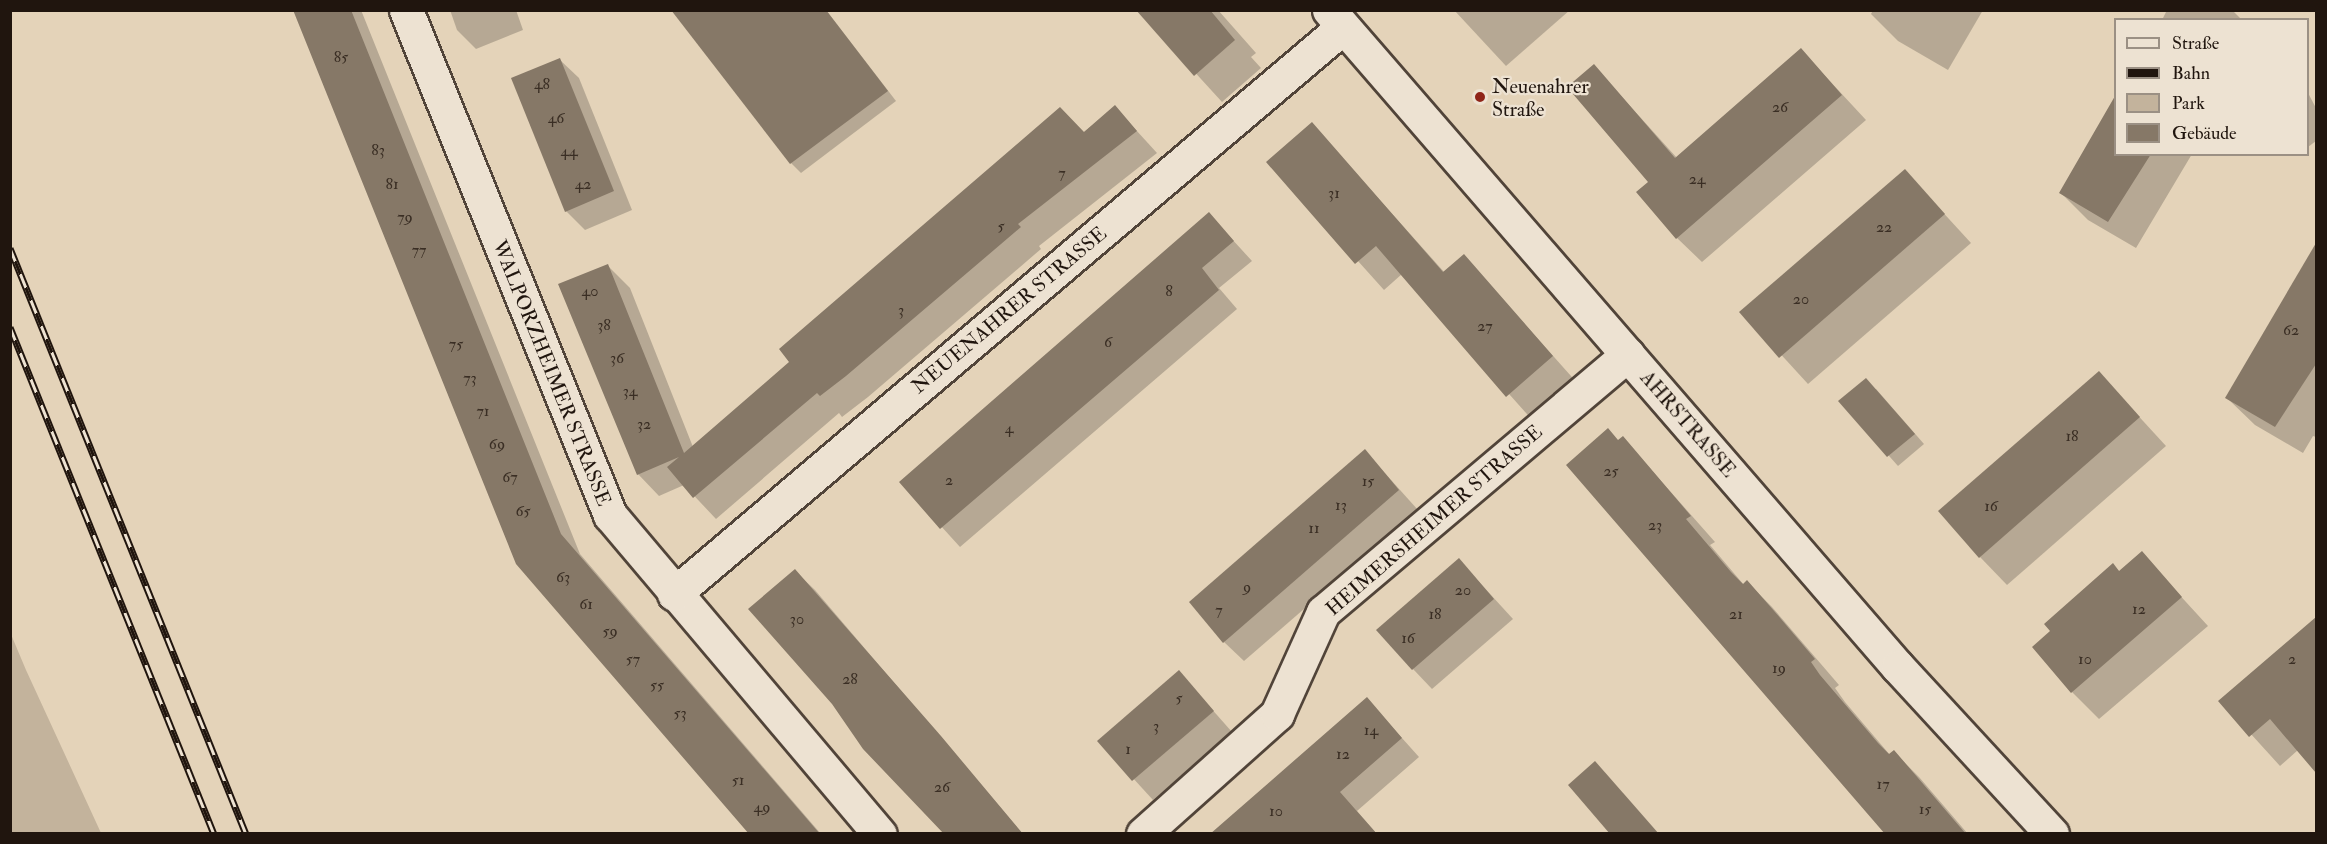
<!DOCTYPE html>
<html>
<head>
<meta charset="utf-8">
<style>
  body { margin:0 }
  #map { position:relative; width:2327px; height:844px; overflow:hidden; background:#e4d3b9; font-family:"IM FELL Double Pica",serif }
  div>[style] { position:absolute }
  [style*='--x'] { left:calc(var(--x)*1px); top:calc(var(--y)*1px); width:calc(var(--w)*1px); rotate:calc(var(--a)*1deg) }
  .green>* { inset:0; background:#c3b39c }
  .shadow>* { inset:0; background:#0003 }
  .building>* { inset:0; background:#867867 }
  .roads { filter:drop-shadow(2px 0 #514439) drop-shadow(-2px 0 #514439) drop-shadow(0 2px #514439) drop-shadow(0 -2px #514439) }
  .minor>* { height:33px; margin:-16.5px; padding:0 16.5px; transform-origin:16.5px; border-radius:16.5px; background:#ede2d2 }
  .tertiary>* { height:33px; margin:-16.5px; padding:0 16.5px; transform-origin:16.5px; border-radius:16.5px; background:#ede2d2 }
  .rail>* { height:7px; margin-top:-3.5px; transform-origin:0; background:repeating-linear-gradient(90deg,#ede2d2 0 14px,#20150e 0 28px); box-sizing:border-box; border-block:2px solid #20150e }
  .dots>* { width:16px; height:16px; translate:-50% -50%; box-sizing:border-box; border:3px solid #ede2d2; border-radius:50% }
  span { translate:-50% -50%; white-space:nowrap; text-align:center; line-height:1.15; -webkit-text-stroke:4.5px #ede2d2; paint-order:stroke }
  .number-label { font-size:16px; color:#3a2e24 }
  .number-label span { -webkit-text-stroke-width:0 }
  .poi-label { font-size:20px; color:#20150e }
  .left { translate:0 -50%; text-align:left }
  .street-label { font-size:20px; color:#20150e }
  .frame { position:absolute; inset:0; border:12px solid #20150e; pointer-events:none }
  .legend { position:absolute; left:2114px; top:18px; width:195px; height:138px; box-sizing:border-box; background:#ede2d2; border:2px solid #9b9084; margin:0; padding:8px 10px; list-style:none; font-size:18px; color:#20150e }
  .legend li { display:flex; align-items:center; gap:12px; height:30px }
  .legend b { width:30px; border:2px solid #9b9084 }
</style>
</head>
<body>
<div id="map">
  <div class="green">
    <div style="clip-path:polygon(10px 632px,26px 670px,101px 833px,11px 833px)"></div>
  </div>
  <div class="shadow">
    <div style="clip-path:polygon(295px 10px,361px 10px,580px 554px,821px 834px,751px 834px,517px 563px)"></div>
    <div style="clip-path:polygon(450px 10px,516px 10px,523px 30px,476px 49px,457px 30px)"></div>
    <div style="clip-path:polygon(826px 10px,896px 101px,801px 173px,791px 163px)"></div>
    <div style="clip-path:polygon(1138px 10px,1218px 10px,1256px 53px,1251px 57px,1261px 68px,1222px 102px)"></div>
    <div style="clip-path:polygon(1454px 10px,1570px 10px,1506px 66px)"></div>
    <div style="clip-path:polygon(1873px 10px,1983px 10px,1948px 70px,1898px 41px,1871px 14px)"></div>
    <div style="clip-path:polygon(2167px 10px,2232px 10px,2242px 20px,2162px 20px)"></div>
    <div style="clip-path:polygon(1801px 50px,1866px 120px,1702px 262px,1677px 238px,1594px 66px,1677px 158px)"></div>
    <div style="clip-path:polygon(560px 60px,579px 78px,632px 210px,585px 230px,566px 211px)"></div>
    <div style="clip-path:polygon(2308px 93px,2316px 108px,2316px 141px,2308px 147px)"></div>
    <div style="clip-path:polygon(2116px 99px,2116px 154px,2192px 154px,2136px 248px,2088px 220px,2061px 193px)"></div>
    <div style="clip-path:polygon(1115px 107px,1157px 153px,1039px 246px,1041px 249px,868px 397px,842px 417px,839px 413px,716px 519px,684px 485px,659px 496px,638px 474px,608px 266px,630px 288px,693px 447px)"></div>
    <div style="clip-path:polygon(1312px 124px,1445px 273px,1464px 256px,1579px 385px,1535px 423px,1402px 274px,1384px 290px,1269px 162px)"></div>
    <div style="clip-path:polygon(1905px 171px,1971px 243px,1808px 384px,1742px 312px)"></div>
    <div style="clip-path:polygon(1209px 214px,1252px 261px,1219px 288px,1237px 309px,960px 547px,901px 482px)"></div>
    <div style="clip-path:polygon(2316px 247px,2316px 437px,2313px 436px,2303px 453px,2255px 425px,2227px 398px)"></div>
    <div style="clip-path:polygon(2099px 373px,2166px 446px,2007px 585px,1980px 557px)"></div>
    <div style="clip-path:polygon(1876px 389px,1924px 444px,1898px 466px,1840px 401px)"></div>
    <div style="clip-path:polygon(1623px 438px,1715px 542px,1710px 545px,1744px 585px,1747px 582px,1772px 607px,1839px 685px,1835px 688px,1845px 702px,1890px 755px,1894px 752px,1919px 777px,1968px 834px,1887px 834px,1619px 442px)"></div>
    <div style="clip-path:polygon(1365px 451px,1418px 510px,1244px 661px,1224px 642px)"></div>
    <div style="clip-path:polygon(2142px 554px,2208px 626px,2099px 719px,2072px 692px,2113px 565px,2120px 572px)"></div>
    <div style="clip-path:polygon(1459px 560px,1513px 619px,1432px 689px,1413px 669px)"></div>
    <div style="clip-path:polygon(795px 571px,815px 590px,1023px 834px,945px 834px)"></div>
    <div style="clip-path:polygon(2316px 619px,2316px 771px,2298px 750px,2280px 766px,2221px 701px)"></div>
    <div style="clip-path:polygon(1179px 672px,1232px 732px,1153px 800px,1099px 741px)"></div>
    <div style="clip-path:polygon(1367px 699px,1419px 757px,1357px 811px,1377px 834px,1213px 834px)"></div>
  </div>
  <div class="building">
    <div style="clip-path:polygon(293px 10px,351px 10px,561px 534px,820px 834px,749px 834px,516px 564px)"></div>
    <div style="clip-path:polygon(671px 10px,826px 10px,888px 91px,790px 164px)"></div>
    <div style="clip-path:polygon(1136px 10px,1210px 10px,1235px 40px,1194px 76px)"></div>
    <div style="clip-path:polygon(1801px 48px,1842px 95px,1676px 239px,1636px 192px,1648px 182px,1567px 87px,1594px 64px,1675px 158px)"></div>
    <div style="clip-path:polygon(560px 58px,614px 191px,565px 212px,511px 78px)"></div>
    <div style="clip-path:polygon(2115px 96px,2115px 154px,2151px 154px,2108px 222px,2059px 193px)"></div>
    <div style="clip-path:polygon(1115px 105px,1137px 131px,1018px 224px,1021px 227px,846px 376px,820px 396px,817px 393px,693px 498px,667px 467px,679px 457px,637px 475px,558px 284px,608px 264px,684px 453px,789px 362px,779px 349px,1060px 107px,1084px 132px)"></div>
    <div style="clip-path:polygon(1312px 122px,1443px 272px,1464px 254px,1553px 356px,1506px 397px,1376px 246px,1355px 264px,1266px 162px)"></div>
    <div style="clip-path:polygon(1905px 169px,1945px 214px,1779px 358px,1739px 312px)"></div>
    <div style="clip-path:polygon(1209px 212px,1234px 241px,1202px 268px,1219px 290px,940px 529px,899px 482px)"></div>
    <div style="clip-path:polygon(2316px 243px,2316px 364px,2275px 427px,2225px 398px)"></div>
    <div style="clip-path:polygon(2099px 371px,2140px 417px,1979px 558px,1938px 511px)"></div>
    <div style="clip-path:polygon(1866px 378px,1915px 434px,1887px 457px,1838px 401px)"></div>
    <div style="clip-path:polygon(1608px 428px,1618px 440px,1623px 436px,1691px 516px,1686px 519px,1731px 572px,1743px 584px,1747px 580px,1781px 619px,1815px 659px,1811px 662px,1820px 675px,1878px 743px,1889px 754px,1894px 750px,1966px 834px,1885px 834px,1566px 465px)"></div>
    <div style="clip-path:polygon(1365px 449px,1399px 490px,1223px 643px,1189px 602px)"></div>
    <div style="clip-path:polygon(2142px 551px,2182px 597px,2071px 693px,2032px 647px,2050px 631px,2044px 624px,2113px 563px,2119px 571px)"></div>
    <div style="clip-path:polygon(1459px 558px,1494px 599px,1412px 670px,1376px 630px)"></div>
    <div style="clip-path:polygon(795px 569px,941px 736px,1023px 834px,944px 834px,863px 749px,832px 704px,748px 609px)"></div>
    <div style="clip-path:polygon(2316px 617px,2316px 773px,2270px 719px,2249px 737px,2218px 701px)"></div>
    <div style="clip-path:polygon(1179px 670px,1214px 711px,1132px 781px,1097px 741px)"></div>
    <div style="clip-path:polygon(1367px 697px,1402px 738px,1340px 792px,1377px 834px,1210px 834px)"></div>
    <div style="clip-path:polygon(1595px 761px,1631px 802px,1659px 834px,1610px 834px,1568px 785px)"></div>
  </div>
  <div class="roads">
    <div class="minor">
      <div style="--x:406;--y:10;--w:545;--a:68"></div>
      <div style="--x:610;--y:515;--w:418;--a:49.8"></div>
      <div style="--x:674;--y:594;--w:877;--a:-40.28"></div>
      <div style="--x:1143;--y:834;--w:180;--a:-41.8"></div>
      <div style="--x:1277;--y:714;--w:112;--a:-65.7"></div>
      <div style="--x:1323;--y:612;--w:399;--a:-40.2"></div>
    </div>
    <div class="tertiary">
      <div style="--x:1329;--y:10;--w:869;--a:49.11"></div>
      <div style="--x:1898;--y:667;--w:227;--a:47.3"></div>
    </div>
  </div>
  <div class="rail">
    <div style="--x:10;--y:248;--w:632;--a:68.06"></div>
    <div style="--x:10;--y:327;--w:547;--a:68.08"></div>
  </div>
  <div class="dots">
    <div style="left:1480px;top:97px;background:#8f2418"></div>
  </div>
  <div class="number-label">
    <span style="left:341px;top:57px">85</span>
    <span style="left:542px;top:84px">48</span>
    <span style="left:1780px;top:107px">26</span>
    <span style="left:556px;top:118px">46</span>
    <span style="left:378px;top:150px">83</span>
    <span style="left:569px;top:151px">44</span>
    <span style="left:1062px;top:173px">7</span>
    <span style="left:1697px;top:179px">24</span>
    <span style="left:392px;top:184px">81</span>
    <span style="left:583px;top:184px">42</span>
    <span style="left:1334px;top:193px">31</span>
    <span style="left:405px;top:217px">79</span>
    <span style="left:1001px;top:226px">5</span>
    <span style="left:1884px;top:227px">22</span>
    <span style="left:419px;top:250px">77</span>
    <span style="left:590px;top:291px">40</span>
    <span style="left:1169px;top:291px">8</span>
    <span style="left:1801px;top:299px">20</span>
    <span style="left:901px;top:310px">3</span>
    <span style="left:604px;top:325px">38</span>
    <span style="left:1485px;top:326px">27</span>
    <span style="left:2291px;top:330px">62</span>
    <span style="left:1108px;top:342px">6</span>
    <span style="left:456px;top:344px">75</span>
    <span style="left:617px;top:358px">36</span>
    <span style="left:470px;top:378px">73</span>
    <span style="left:630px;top:391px">34</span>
    <span style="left:483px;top:411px">71</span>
    <span style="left:644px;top:424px">32</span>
    <span style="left:1009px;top:428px">4</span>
    <span style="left:2072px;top:436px">18</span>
    <span style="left:497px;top:444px">69</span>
    <span style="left:1611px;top:471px">25</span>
    <span style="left:510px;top:477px">67</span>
    <span style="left:949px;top:480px">2</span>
    <span style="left:1368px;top:481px">15</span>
    <span style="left:1341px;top:505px">13</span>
    <span style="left:1991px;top:506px">16</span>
    <span style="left:523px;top:511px">65</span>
    <span style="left:1655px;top:525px">23</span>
    <span style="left:1314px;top:528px">11</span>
    <span style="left:563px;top:577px">63</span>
    <span style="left:1247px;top:587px">9</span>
    <span style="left:1463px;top:590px">20</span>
    <span style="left:586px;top:604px">61</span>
    <span style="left:2139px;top:609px">12</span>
    <span style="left:1219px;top:610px">7</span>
    <span style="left:1435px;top:614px">18</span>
    <span style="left:1736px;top:614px">21</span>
    <span style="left:797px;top:619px">30</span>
    <span style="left:610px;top:631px">59</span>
    <span style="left:1408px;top:638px">16</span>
    <span style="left:633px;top:659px">57</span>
    <span style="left:2085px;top:659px">10</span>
    <span style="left:2292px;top:659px">2</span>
    <span style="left:1779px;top:668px">19</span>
    <span style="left:850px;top:679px">28</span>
    <span style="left:657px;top:685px">55</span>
    <span style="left:1179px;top:698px">5</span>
    <span style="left:680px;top:713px">53</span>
    <span style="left:1156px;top:726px">3</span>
    <span style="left:1371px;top:730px">14</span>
    <span style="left:1128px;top:749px">1</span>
    <span style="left:1343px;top:754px">12</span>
    <span style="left:738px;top:780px">51</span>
    <span style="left:1883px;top:784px">17</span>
    <span style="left:942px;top:787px">26</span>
    <span style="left:762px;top:807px">49</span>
    <span style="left:1925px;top:809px">15</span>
    <span style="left:1276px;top:811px">10</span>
  </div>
  <div class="poi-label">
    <span class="left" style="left:1492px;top:98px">Neuenahrer<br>Straße</span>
  </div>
  <div class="street-label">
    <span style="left:1009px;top:310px;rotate:-40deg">NEUENAHRER STRASSE</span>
    <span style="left:552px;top:373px;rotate:68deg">WALPORZHEIMER STRASSE</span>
    <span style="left:1688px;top:424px;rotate:49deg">AHRSTRASSE</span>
    <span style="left:1434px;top:520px;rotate:-41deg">HEIMERSHEIMER STRASSE</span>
  </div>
  <div class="frame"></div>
  <ul class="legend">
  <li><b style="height:8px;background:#ede2d2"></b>Straße</li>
  <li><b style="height:8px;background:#20150e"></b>Bahn</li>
  <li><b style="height:16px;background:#c3b39c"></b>Park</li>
  <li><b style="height:16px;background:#867867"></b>Gebäude</li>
  </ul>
</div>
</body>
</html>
